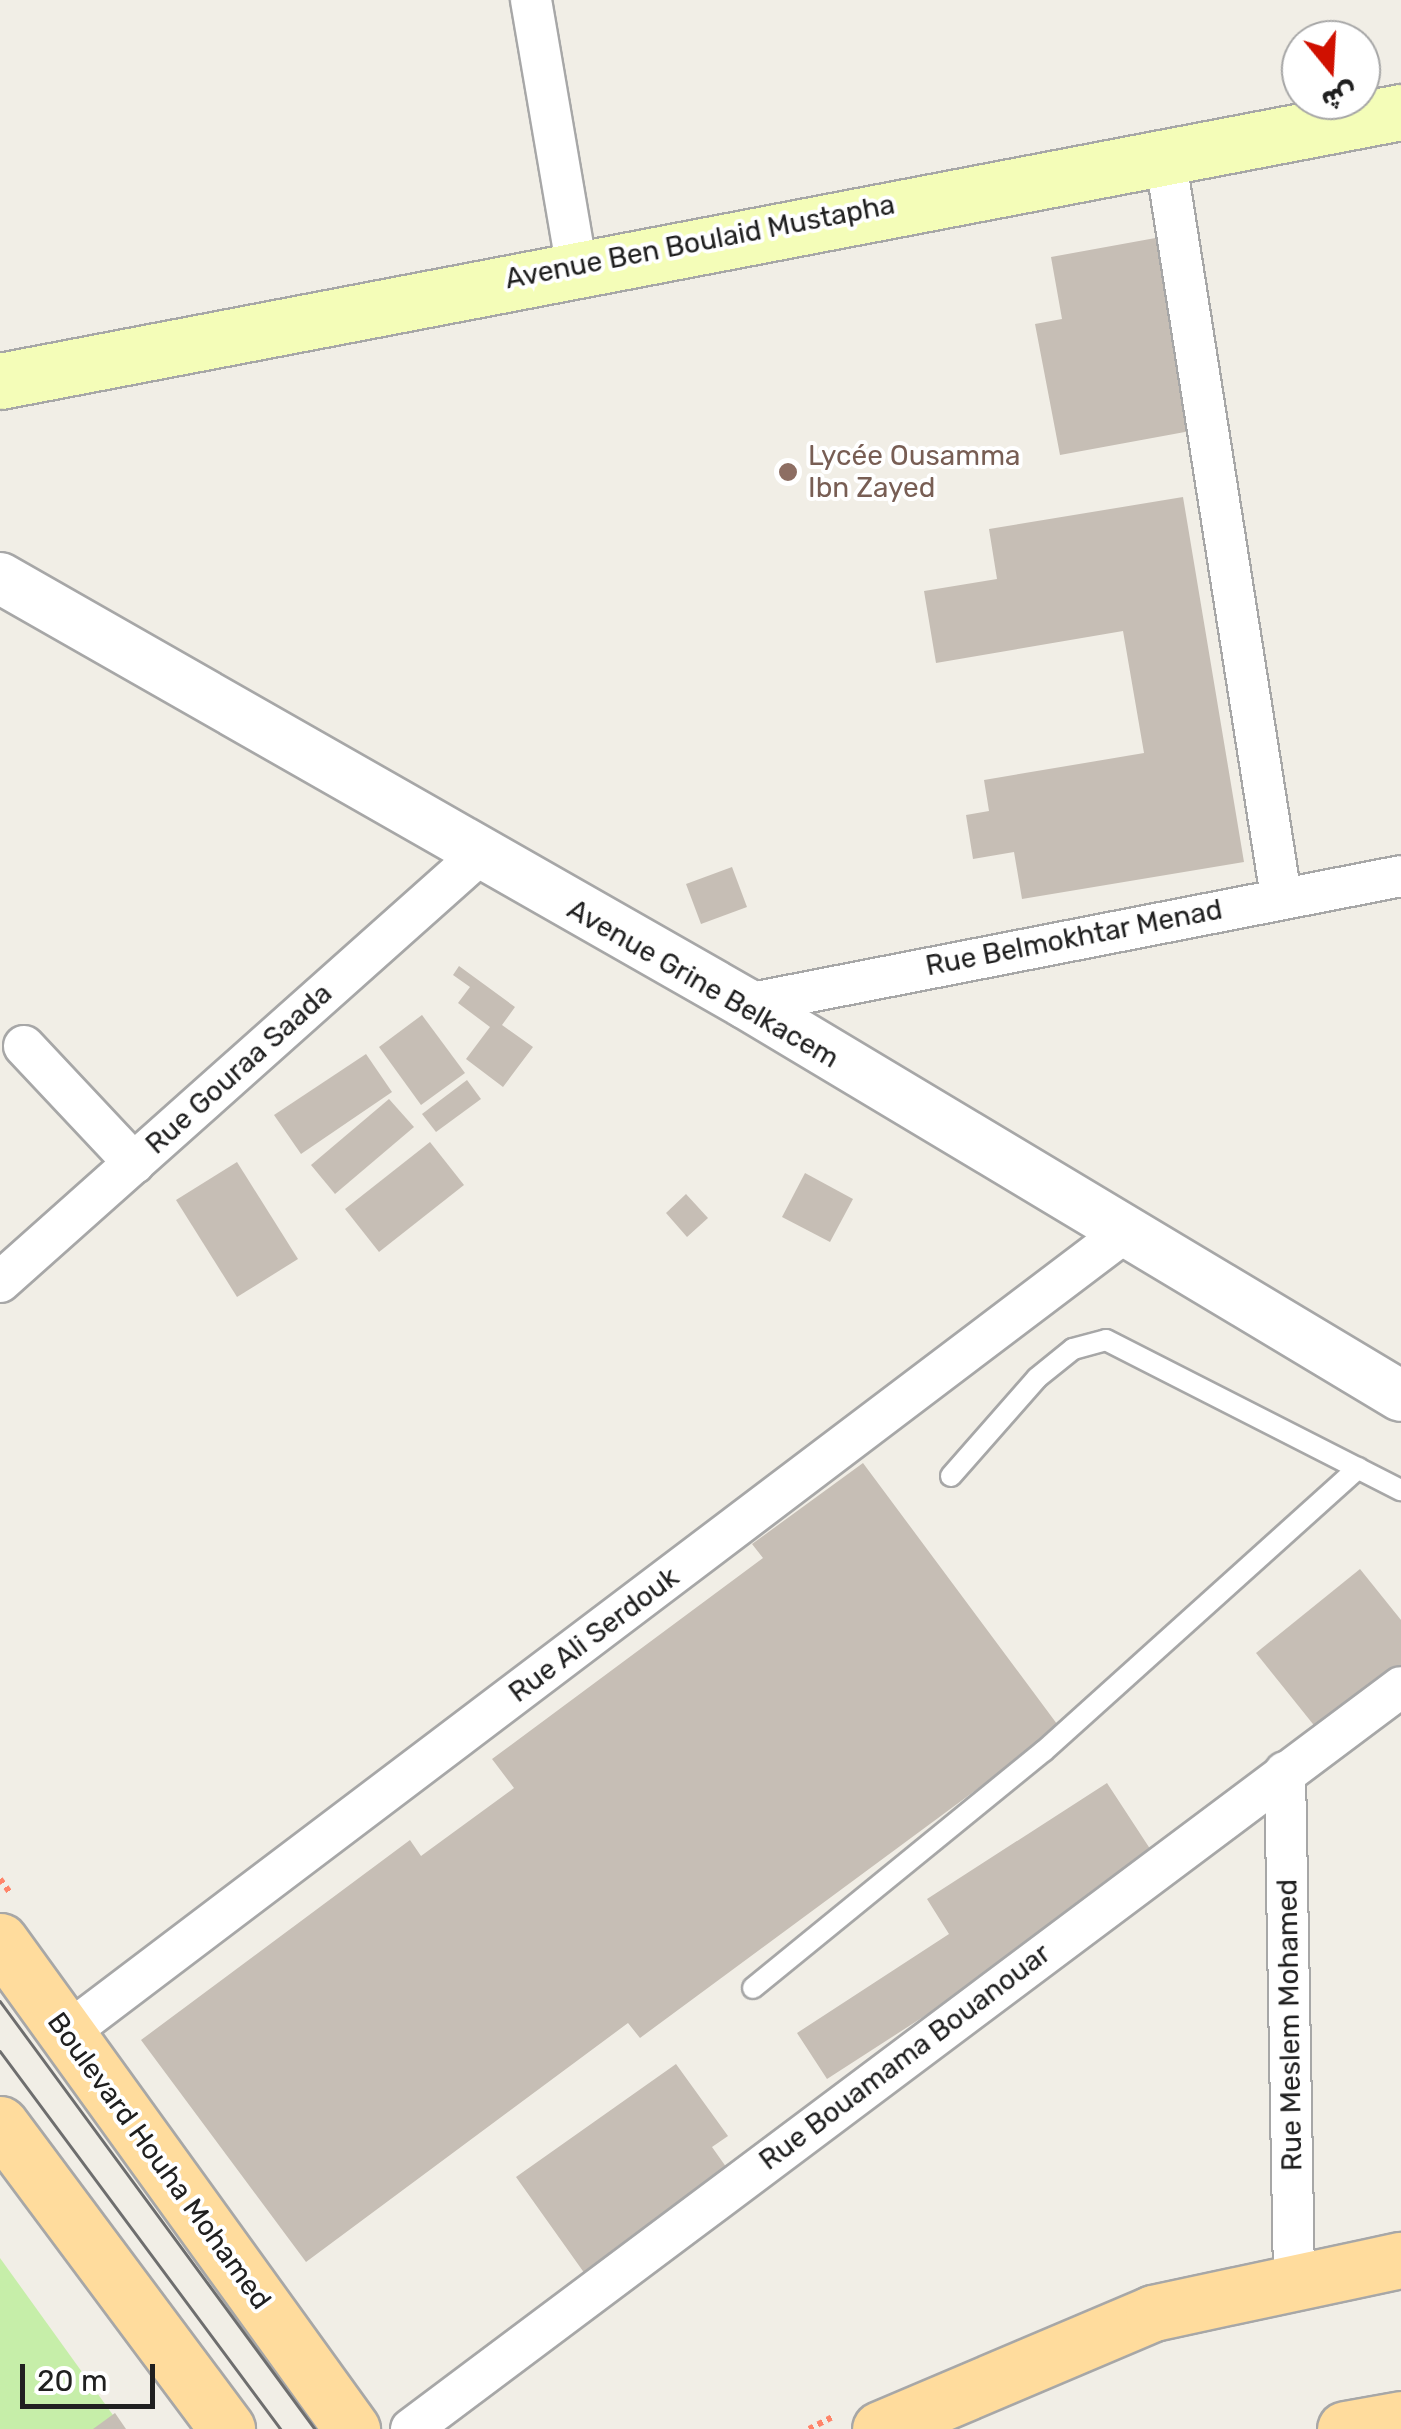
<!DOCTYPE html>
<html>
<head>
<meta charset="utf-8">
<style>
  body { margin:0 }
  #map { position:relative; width:1401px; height:2429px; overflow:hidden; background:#f1eee6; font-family:Rubik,"Noto Sans Arabic",sans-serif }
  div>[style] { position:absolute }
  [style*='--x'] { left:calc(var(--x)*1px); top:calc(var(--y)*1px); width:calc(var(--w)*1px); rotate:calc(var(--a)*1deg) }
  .grass>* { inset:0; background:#c6eea9 }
  .building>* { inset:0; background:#c6beb5 }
  .path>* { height:6px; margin-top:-3px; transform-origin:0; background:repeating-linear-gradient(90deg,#ff8469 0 5px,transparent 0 10px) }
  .roads { filter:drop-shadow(2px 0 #a7a7a7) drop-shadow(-2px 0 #a7a7a7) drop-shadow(0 2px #a7a7a7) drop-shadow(0 -2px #a7a7a7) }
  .service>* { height:20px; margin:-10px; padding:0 10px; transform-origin:10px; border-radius:10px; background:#fff }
  .minor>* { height:40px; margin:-20px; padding:0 20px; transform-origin:20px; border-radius:20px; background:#fff }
  .tertiary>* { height:50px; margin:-25px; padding:0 25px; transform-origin:25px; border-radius:25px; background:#fff }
  .secondary>* { height:55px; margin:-27.5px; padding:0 27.5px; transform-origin:27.5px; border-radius:27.5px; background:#f4fdb8 }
  .primary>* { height:55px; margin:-27.5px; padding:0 27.5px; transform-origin:27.5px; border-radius:27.5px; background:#ffdc9d }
  .tram>* { height:2.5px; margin:-1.25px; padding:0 1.25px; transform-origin:1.25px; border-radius:1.25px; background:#6e6e6e }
  .dots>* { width:28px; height:28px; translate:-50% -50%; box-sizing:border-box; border:5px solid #fff; border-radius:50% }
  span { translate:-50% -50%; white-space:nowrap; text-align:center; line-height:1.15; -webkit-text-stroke:8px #fff; paint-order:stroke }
  .street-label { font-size:28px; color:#202020 }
  .education-label { font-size:28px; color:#785e54 }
  .left { translate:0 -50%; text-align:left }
  .north { position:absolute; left:1281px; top:20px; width:100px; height:100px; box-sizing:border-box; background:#fff; border:2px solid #a6a6a6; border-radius:50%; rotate:162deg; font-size:28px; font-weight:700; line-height:40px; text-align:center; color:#202020 }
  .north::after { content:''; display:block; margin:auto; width:35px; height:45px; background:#d01000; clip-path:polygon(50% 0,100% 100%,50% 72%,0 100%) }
  .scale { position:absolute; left:20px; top:2364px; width:135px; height:45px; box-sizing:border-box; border:5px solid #202020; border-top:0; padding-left:12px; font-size:30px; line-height:35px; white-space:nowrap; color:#202020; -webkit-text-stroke:8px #fff; paint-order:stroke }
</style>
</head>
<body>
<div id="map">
  <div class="grass">
    <div style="clip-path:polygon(0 2258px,123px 2429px,0 2429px)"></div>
  </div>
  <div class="building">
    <div style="clip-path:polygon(1172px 235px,1212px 427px,1060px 455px,1035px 324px,1062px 319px,1051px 257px)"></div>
    <div style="clip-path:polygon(1183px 497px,1244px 862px,1022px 899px,1014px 852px,973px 859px,966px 815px,989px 811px,984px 780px,1144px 753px,1123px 631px,936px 663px,924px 591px,997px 579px,989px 529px)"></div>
    <div style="clip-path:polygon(732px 867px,747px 907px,701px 924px,686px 884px)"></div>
    <div style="clip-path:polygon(459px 966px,515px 1007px,502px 1025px,533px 1047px,503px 1087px,466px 1059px,490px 1027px,458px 1003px,470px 987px,453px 975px)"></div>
    <div style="clip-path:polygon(422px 1015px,465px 1073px,421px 1105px,379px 1047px)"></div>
    <div style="clip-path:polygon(366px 1054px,392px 1092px,301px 1154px,274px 1115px)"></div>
    <div style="clip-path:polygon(467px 1080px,481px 1099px,436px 1132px,422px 1114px)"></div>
    <div style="clip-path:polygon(389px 1099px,414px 1127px,335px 1194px,311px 1165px)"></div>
    <div style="clip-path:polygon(430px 1142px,464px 1185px,379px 1252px,345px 1209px)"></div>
    <div style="clip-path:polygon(237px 1162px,298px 1259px,237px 1297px,176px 1200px)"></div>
    <div style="clip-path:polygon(805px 1173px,853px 1199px,830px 1242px,782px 1217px)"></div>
    <div style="clip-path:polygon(686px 1194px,708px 1218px,687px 1237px,666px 1213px)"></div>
    <div style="clip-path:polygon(863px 1463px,1060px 1728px,640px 2038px,628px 2023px,306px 2262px,141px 2040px,410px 1840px,421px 1856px,514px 1788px,492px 1759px,763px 1558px,752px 1544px)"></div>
    <div style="clip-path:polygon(1360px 1569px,1401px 1620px,1401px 1695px,1333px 1749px,1256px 1653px)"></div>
    <div style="clip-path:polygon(1107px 1783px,1160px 1864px,827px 2079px,797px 2033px,949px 1934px,927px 1899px)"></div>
    <div style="clip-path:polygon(676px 2064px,728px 2136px,712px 2147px,729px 2171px,585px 2274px,516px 2177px)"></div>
    <div style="clip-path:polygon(115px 2413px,126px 2429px,93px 2429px)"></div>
  </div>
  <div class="path">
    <div style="--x:0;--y:1879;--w:19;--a:54"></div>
    <div style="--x:809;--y:2429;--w:28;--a:-27"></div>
  </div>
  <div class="roads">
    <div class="service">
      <div style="--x:951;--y:1476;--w:130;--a:-48.7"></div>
      <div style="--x:1037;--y:1378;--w:46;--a:-38.9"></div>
      <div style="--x:1073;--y:1349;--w:34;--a:-15"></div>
      <div style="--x:1106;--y:1340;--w:331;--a:27"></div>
      <div style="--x:753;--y:1988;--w:375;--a:-39.2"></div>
      <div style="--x:1044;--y:1751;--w:423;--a:-42"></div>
    </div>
    <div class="minor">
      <div style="--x:531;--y:0;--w:267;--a:80.3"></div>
      <div style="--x:1165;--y:156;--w:750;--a:81.1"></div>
      <div style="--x:747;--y:1004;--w:666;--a:-11.07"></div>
      <div style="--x:24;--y:1046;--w:161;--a:46.8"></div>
      <div style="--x:0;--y:1282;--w:639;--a:-41.7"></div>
      <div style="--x:1285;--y:1772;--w:505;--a:88.98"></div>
      <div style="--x:67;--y:2033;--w:1322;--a:-37.13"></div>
      <div style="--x:411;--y:2429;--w:1237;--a:-36.85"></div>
    </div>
    <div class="tertiary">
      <div style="--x:0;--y:578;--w:860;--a:29.7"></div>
      <div style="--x:747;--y:1004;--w:762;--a:30.94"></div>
    </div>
    <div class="secondary">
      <div style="--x:0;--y:381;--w:1427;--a:-10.87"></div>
    </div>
    <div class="primary">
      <div style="--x:0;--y:1941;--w:602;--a:54.2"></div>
      <div style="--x:0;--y:2124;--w:380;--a:53.3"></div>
      <div style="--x:880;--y:2429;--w:297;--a:-23"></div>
      <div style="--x:1153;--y:2313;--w:254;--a:-12.1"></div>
      <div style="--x:1345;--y:2429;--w:57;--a:-10.1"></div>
    </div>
  </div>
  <div class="tram">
    <div style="--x:0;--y:2001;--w:531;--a:53.65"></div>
    <div style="--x:0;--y:2051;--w:471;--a:53.4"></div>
  </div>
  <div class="dots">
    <div style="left:788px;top:472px;background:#8d6e63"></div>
  </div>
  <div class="street-label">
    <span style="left:700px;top:242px;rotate:-11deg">Avenue Ben Boulaid Mustapha</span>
    <span style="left:1074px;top:938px;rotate:-11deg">Rue Belmokhtar Menad</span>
    <span style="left:703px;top:984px;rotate:30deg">Avenue Grine Belkacem</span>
    <span style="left:239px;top:1069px;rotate:-42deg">Rue Gouraa Saada</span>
    <span style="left:594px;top:1635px;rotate:-37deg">Rue Ali Serdouk</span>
    <span style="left:1290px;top:2025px;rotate:-91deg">Rue Meslem Mohamed</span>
    <span style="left:905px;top:2057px;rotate:-37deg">Rue Bouamama Bouanouar</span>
    <span style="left:159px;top:2161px;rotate:54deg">Boulevard Houha Mohamed</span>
  </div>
  <div class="education-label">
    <span class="left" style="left:808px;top:472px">Lycée Ousamma<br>Ibn Zayed</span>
  </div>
  <div class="north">ش</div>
  <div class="scale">20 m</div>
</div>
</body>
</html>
